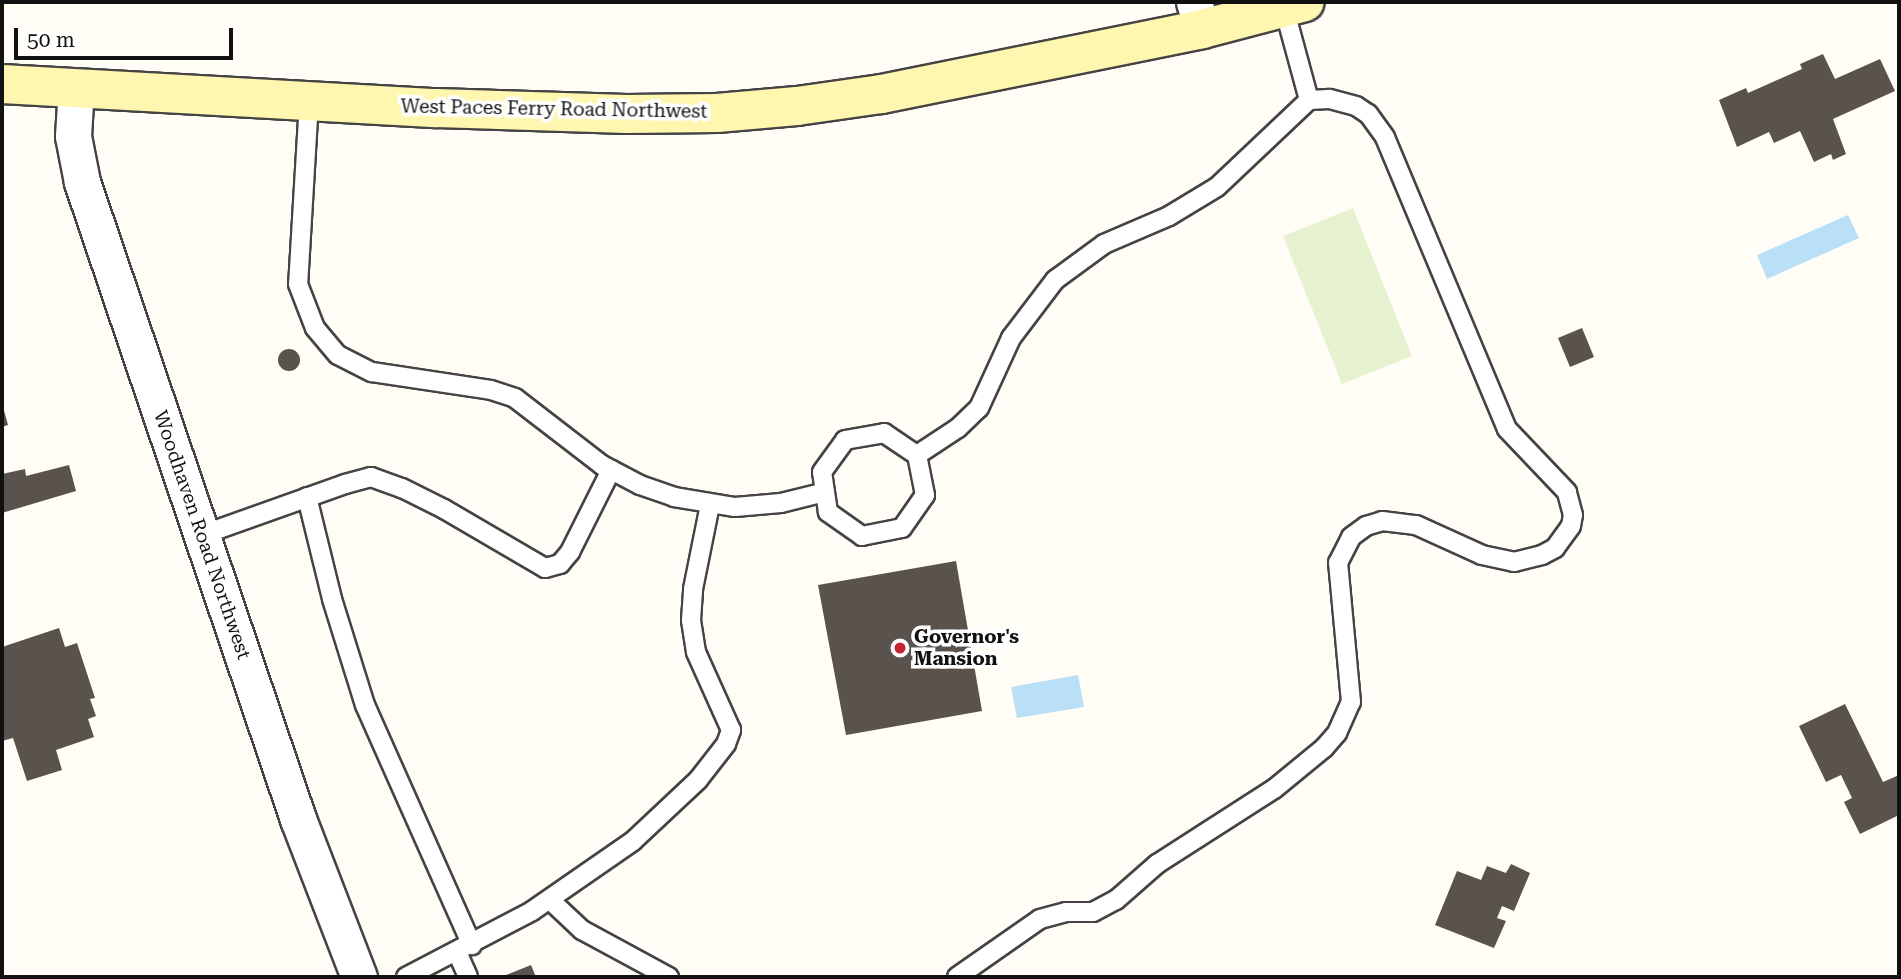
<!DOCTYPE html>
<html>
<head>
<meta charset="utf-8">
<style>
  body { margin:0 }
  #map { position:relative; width:1901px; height:979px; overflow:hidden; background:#fffdf5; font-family:"Roboto Serif",serif }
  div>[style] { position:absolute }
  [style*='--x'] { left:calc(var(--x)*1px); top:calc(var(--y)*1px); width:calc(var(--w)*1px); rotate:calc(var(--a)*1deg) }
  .pitch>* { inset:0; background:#e6f2cf }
  .water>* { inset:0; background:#b9e0f7 }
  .building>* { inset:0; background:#5a524d }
  .round { border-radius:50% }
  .roads { filter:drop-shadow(2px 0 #444) drop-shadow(-2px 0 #444) drop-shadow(0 2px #444) drop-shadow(0 -2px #444) }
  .lane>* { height:18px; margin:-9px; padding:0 9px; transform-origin:9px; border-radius:9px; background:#fff }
  .street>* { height:35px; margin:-17.5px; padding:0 17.5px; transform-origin:17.5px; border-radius:17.5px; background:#fff }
  .secondary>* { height:38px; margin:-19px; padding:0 19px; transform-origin:19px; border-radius:19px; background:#fff6b0 }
  .dots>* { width:19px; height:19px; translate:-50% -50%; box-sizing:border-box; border:4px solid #fff; border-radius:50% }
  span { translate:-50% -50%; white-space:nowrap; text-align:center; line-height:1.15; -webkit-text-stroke:7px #fff; paint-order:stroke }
  .street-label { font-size:19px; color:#111 }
  .poi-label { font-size:19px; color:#111; font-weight:700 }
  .left { translate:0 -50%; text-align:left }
  .frame { position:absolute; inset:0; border:4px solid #111; pointer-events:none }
  .scale { position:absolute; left:14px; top:28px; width:219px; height:32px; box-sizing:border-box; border:4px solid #111; border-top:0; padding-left:9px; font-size:21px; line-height:24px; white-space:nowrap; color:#111; -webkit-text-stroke:5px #fff; paint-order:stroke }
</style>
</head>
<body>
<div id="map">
  <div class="pitch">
    <div style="clip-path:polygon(1353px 208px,1412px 356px,1342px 384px,1283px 236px)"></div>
  </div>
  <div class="water">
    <div style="clip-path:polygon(1848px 215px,1859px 238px,1767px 279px,1757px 255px)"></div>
    <div style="clip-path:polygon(1078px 675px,1084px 707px,1017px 718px,1011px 687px)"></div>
  </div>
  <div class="building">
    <div style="clip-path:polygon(1823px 54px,1835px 79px,1880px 59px,1895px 91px,1833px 119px,1846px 154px,1833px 160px,1831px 154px,1814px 162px,1800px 131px,1774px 143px,1769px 132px,1737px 147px,1719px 100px,1746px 88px,1748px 93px,1802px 69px,1800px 64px)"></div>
    <div style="clip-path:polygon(1582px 328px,1594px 357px,1570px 367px,1558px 338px)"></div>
    <div class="round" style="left:278px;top:349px;width:22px;height:22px"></div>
    <div style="clip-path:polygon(2px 403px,8px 425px,2px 427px)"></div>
    <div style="clip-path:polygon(69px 465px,76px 491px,2px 513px,2px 474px,25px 469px,26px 476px)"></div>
    <div style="clip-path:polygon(956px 561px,982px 711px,846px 735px,818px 585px)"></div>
    <div style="clip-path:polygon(59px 628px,65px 647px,77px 643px,95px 698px,90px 699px,96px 716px,88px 719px,94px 737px,56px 750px,62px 770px,27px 781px,13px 738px,2px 741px,2px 647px)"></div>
    <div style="clip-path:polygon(1845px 704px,1883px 782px,1899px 775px,1899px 815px,1860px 834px,1844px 802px,1852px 798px,1841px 775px,1826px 782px,1799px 726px)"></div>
    <div style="clip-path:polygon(1511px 864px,1530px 873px,1514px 911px,1502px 906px,1497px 918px,1506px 921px,1494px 948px,1435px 925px,1457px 871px,1481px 880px,1487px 866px,1506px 873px)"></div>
    <div style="clip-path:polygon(531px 965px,536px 977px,501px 977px)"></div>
  </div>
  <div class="roads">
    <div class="lane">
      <div style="--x:309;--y:101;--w:183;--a:93.4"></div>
      <div style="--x:298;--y:284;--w:47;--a:68.9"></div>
      <div style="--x:315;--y:328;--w:35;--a:50"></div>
      <div style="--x:338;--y:355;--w:38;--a:27"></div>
      <div style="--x:372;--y:372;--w:120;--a:8.6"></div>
      <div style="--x:491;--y:390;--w:25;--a:18"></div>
      <div style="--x:515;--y:398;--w:110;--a:37.6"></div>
      <div style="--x:602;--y:465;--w:43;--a:27.8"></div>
      <div style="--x:640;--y:485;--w:36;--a:19"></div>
      <div style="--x:674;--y:497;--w:62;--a:9.3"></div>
      <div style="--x:735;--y:507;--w:46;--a:-5"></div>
      <div style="--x:781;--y:503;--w:45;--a:-14"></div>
      <div style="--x:884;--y:433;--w:40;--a:34"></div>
      <div style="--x:917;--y:455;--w:41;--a:78.7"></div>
      <div style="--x:925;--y:495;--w:40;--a:124.9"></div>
      <div style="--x:902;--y:528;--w:41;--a:168.7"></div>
      <div style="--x:862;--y:536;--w:42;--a:-144.8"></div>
      <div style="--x:828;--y:512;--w:40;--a:-98.5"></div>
      <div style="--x:822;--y:472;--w:39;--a:-54"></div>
      <div style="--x:845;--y:440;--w:40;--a:-10"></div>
      <div style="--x:917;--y:455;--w:49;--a:-33.4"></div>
      <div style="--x:958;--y:428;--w:29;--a:-44"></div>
      <div style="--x:979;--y:408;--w:77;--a:-65.4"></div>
      <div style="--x:1011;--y:338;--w:73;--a:-52.8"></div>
      <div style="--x:1055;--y:280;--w:61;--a:-36.3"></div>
      <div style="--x:1104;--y:244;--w:71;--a:-23.3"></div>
      <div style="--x:1169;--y:216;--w:56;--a:-31.1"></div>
      <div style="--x:1217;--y:187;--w:127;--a:-43.4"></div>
      <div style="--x:1309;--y:100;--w:95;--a:-105.2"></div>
      <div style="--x:307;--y:497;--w:105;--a:76.2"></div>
      <div style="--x:332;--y:599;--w:111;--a:72.7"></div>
      <div style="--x:365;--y:705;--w:263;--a:66"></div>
      <div style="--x:202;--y:535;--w:152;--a:-19.6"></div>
      <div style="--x:345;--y:484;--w:27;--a:-15"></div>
      <div style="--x:371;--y:477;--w:33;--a:20"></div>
      <div style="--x:402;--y:488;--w:47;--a:26.6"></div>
      <div style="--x:444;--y:509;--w:117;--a:30.3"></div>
      <div style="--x:545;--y:568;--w:16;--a:-15"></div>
      <div style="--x:560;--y:564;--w:16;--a:-50"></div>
      <div style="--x:570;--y:552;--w:92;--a:-63.4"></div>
      <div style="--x:550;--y:900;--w:44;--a:43.2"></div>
      <div style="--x:582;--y:930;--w:99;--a:28.4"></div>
      <div style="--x:457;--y:952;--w:27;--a:66"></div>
      <div style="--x:406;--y:977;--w:142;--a:-27.6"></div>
      <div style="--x:532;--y:911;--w:123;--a:-34.7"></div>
      <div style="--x:633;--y:841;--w:89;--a:-43.2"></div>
      <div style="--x:698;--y:780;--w:46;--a:-52.1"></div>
      <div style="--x:726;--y:744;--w:15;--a:-70"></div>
      <div style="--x:731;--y:730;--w:85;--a:-114.2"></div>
      <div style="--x:696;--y:652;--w:32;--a:-99"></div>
      <div style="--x:691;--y:620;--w:31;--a:-86"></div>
      <div style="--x:693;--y:589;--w:86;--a:-78.6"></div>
      <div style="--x:957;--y:977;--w:101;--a:-34.9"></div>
      <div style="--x:1040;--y:919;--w:27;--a:-15"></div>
      <div style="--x:1066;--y:912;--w:27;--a:0"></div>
      <div style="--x:1093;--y:912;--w:26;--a:-28"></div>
      <div style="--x:1116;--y:900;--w:55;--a:-41.3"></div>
      <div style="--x:1157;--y:864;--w:139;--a:-32.7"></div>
      <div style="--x:1274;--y:789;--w:65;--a:-39.4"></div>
      <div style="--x:1324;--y:748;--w:20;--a:-49"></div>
      <div style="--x:1337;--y:733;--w:34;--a:-66"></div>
      <div style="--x:1351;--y:702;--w:140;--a:-95.3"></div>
      <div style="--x:1338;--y:563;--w:29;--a:-63"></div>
      <div style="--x:1351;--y:537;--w:19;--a:-36"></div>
      <div style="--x:1366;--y:526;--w:17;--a:-17"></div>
      <div style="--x:1382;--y:521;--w:34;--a:7"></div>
      <div style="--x:1416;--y:525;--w:72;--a:24.4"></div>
      <div style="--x:1482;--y:555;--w:33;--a:12"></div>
      <div style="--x:1514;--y:562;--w:29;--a:-14"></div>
      <div style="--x:1542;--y:555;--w:15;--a:-28"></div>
      <div style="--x:1555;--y:548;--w:27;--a:-54"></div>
      <div style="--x:1571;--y:526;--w:11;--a:-80"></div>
      <div style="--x:1573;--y:515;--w:24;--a:-105"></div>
      <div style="--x:1567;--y:492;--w:87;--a:-133.6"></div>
      <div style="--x:1507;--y:429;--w:316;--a:-112.7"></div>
      <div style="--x:1385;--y:137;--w:29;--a:-126"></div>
      <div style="--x:1368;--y:114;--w:14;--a:-146"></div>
      <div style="--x:1356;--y:106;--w:28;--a:-165"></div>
      <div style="--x:1329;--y:99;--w:20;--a:177"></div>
    </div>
    <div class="street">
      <div style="--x:1194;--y:2;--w:28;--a:73"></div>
      <div style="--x:76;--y:87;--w:49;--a:93.5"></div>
      <div style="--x:73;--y:136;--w:47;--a:78.9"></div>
      <div style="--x:82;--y:182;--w:673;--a:71.27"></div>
      <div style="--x:298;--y:819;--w:169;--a:68.9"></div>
    </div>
    <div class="secondary">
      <div style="--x:2;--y:84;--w:435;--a:3.2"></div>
      <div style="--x:436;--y:108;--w:191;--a:1.8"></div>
      <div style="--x:627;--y:114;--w:90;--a:-0.6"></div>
      <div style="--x:717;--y:113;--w:80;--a:-5"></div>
      <div style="--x:797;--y:106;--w:85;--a:-8.1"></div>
      <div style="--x:881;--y:94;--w:328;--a:-11.4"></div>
      <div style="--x:1202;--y:29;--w:106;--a:-14.7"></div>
    </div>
  </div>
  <div class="dots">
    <div style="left:900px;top:648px;background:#c4262e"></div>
  </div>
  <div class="street-label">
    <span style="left:554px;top:109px;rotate:1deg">West Paces Ferry Road Northwest</span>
    <span style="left:202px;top:535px;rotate:71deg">Woodhaven Road Northwest</span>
  </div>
  <div class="poi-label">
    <span class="left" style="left:914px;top:648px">Governor's<br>Mansion</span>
  </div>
  <div class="frame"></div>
  <div class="scale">50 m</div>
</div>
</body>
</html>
